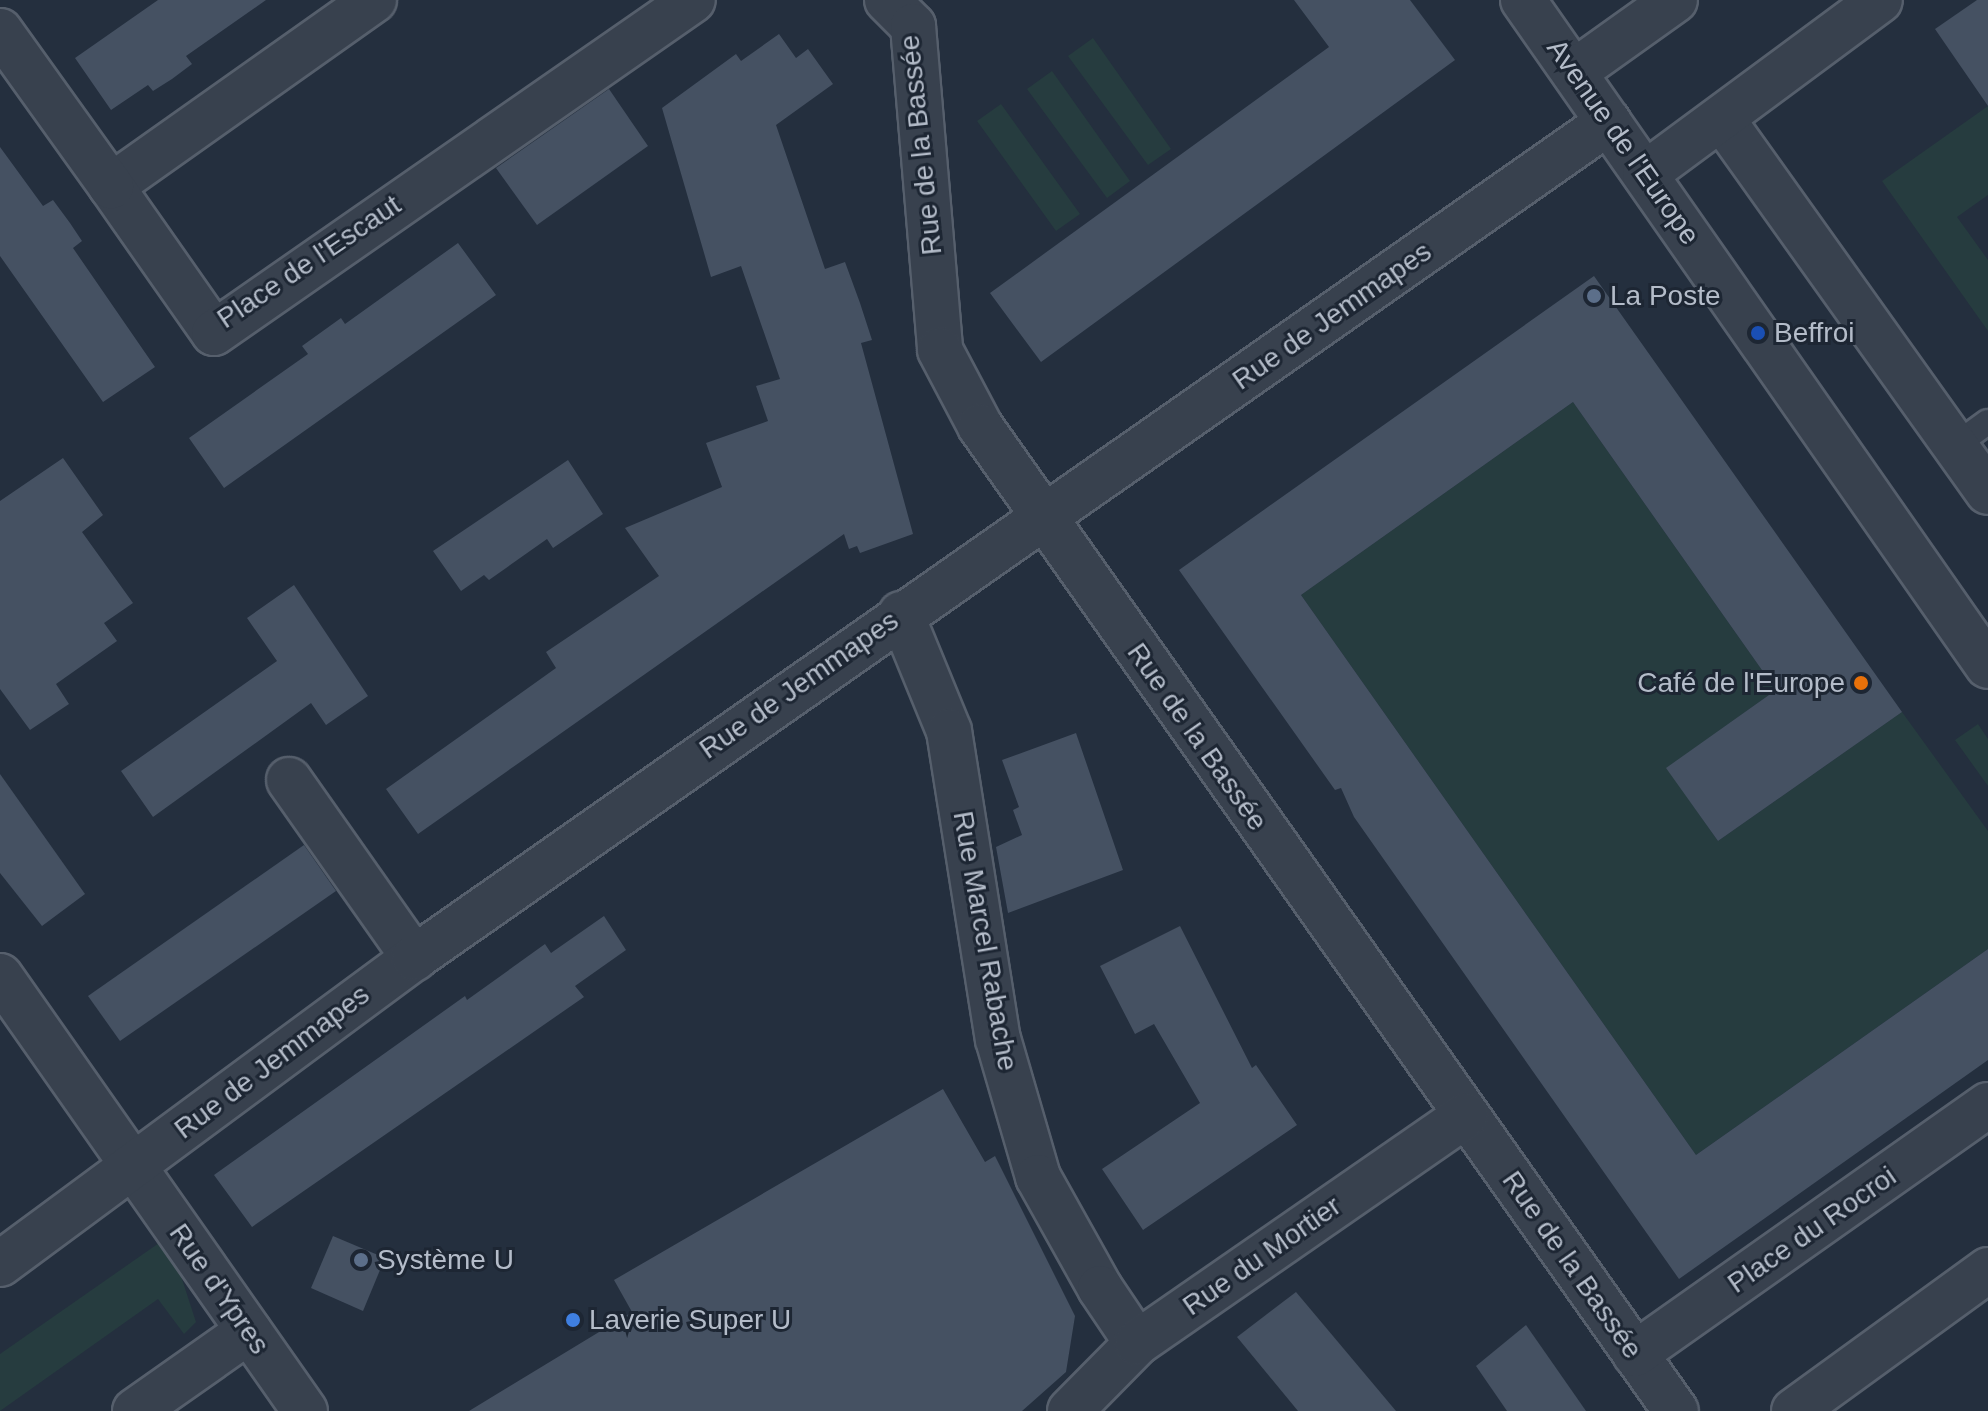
<!DOCTYPE html>
<html>
<head>
<meta charset="utf-8">
<style>
  body { margin:0 }
  #map { position:relative; width:1988px; height:1411px; overflow:hidden; background:#242f3e; font-family:Arial,sans-serif }
  div>[style] { position:absolute }
  [style*='--x'] { left:calc(var(--x)*1px); top:calc(var(--y)*1px); width:calc(var(--w)*1px); rotate:calc(var(--a)*1deg) }
  .green>* { inset:0; background:#263c3f }
  .building>* { inset:0; background:#455162 }
  .roads { filter:drop-shadow(2px 0 #565f6c) drop-shadow(-2px 0 #565f6c) drop-shadow(0 2px #565f6c) drop-shadow(0 -2px #565f6c) }
  .lane>* { height:24px; margin:-12px; padding:0 12px; transform-origin:12px; border-radius:12px; background:#38414e }
  .street>* { height:44px; margin:-22px; padding:0 22px; transform-origin:22px; border-radius:22px; background:#38414e }
  .dots>* { width:22px; height:22px; translate:-50% -50%; box-sizing:border-box; border:4px solid #1d2633; border-radius:50% }
  span { translate:-50% -50%; white-space:nowrap; text-align:center; line-height:1.15; -webkit-text-stroke:6px #1d2633; paint-order:stroke }
  .street-label { font-size:28px; color:#b4bcc9 }
  .poi-label { font-size:28px; color:#b4bcc9 }
  .left { translate:0 -50%; text-align:left }
  .right { translate:-100% -50%; text-align:right }
</style>
</head>
<body>
<div id="map">
  <div class="green">
    <div style="clip-path:polygon(1093px 38px,1171px 149px,1148px 165px,1068px 56px)"></div>
    <div style="clip-path:polygon(1052px 71px,1130px 181px,1107px 198px,1027px 89px)"></div>
    <div style="clip-path:polygon(1001px 104px,1080px 214px,1056px 231px,977px 121px)"></div>
    <div style="clip-path:polygon(1988px 106px,1988px 195px,1957px 217px,1988px 260px,1988px 331px,1882px 181px)"></div>
    <div style="clip-path:polygon(1573px 402px,1776px 690px,1667px 768px,1718px 841px,1902px 712px,1988px 831px,1988px 949px,1696px 1155px,1301px 595px)"></div>
    <div style="clip-path:polygon(1978px 724px,1988px 739px,1988px 786px,1955px 740px)"></div>
    <div style="clip-path:polygon(159px 1243px,179px 1270px,196px 1322px,184px 1334px,158px 1299px,0 1411px,0 1354px)"></div>
  </div>
  <div class="building">
    <div style="clip-path:polygon(158px 0,266px 0,186px 56px,192px 64px,172px 79px,153px 91px,148px 85px,111px 110px,75px 58px)"></div>
    <div style="clip-path:polygon(1294px 0,1410px 0,1455px 60px,1041px 362px,990px 293px,1329px 47px)"></div>
    <div style="clip-path:polygon(1977px 0,1988px 0,1988px 106px,1935px 29px)"></div>
    <div style="clip-path:polygon(779px 34px,796px 58px,808px 49px,833px 84px,776px 125px,825px 269px,845px 262px,860px 303px,872px 340px,861px 343px,913px 534px,860px 553px,857px 546px,849px 549px,844px 534px,418px 834px,386px 789px,556px 668px,546px 652px,659px 576px,625px 528px,722px 487px,706px 443px,768px 421px,756px 386px,780px 379px,741px 266px,711px 277px,662px 108px,736px 54px,741px 61px)"></div>
    <div style="clip-path:polygon(609px 89px,648px 146px,537px 225px,496px 168px)"></div>
    <div style="clip-path:polygon(0 147px,43px 206px,53px 200px,70px 223px,82px 241px,73px 248px,155px 367px,103px 402px,0 256px)"></div>
    <div style="clip-path:polygon(458px 243px,496px 295px,224px 488px,189px 438px,308px 354px,302px 346px,341px 318px,345px 324px)"></div>
    <div style="clip-path:polygon(1594px 276px,1902px 712px,1718px 841px,1666px 768px,1776px 690px,1573px 402px,1301px 595px,1696px 1155px,1988px 949px,1988px 1060px,1679px 1279px,1354px 817px,1341px 788px,1335px 790px,1179px 570px)"></div>
    <div style="clip-path:polygon(63px 458px,103px 515px,82px 532px,133px 603px,104px 623px,117px 641px,56px 684px,69px 704px,30px 730px,0 689px,0 501px)"></div>
    <div style="clip-path:polygon(568px 460px,603px 514px,553px 548px,547px 539px,489px 580px,484px 575px,461px 591px,433px 551px)"></div>
    <div style="clip-path:polygon(294px 585px,368px 696px,326px 725px,311px 703px,153px 817px,121px 771px,277px 661px,247px 618px)"></div>
    <div style="clip-path:polygon(1076px 733px,1123px 870px,1008px 913px,996px 847px,1022px 835px,1013px 810px,1019px 807px,1002px 760px)"></div>
    <div style="clip-path:polygon(0 774px,85px 894px,42px 926px,0 873px)"></div>
    <div style="clip-path:polygon(304px 845px,336px 891px,120px 1041px,88px 996px)"></div>
    <div style="clip-path:polygon(604px 916px,626px 950px,575px 986px,584px 997px,252px 1227px,214px 1175px,465px 996px,467px 1000px,545px 944px,551px 953px)"></div>
    <div style="clip-path:polygon(1180px 926px,1252px 1068px,1256px 1065px,1297px 1125px,1143px 1230px,1102px 1169px,1200px 1103px,1154px 1024px,1135px 1034px,1100px 966px)"></div>
    <div style="clip-path:polygon(943px 1089px,985px 1162px,995px 1156px,1075px 1316px,1066px 1372px,1022px 1411px,469px 1411px,632px 1312px,614px 1280px)"></div>
    <div style="clip-path:polygon(333px 1236px,385px 1258px,363px 1311px,311px 1288px)"></div>
    <div style="clip-path:polygon(1296px 1292px,1396px 1411px,1298px 1411px,1237px 1337px)"></div>
    <div style="clip-path:polygon(1526px 1325px,1586px 1411px,1507px 1411px,1476px 1366px)"></div>
  </div>
  <div class="roads">
    <div class="lane">
      <div style="--x:1956;--y:445;--w:39;--a:-36"></div>
    </div>
    <div class="street">
      <div style="--x:374;--y:0;--w:322;--a:144.7"></div>
      <div style="--x:111;--y:186;--w:179;--a:55"></div>
      <div style="--x:214;--y:333;--w:583;--a:-34.81"></div>
      <div style="--x:887;--y:0;--w:37;--a:45"></div>
      <div style="--x:913;--y:26;--w:325;--a:85.2"></div>
      <div style="--x:940;--y:350;--w:86;--a:62.2"></div>
      <div style="--x:980;--y:426;--w:1206;--a:54.76"></div>
      <div style="--x:1523;--y:0;--w:812;--a:55.08"></div>
      <div style="--x:0;--y:31;--w:191;--a:54.4"></div>
      <div style="--x:1574;--y:72;--w:124;--a:-35.5"></div>
      <div style="--x:1722;--y:119;--w:458;--a:54.5"></div>
      <div style="--x:1645;--y:174;--w:292;--a:-36.5"></div>
      <div style="--x:901;--y:614;--w:126;--a:67.7"></div>
      <div style="--x:949;--y:731;--w:312;--a:81"></div>
      <div style="--x:998;--y:1039;--w:144;--a:73.8"></div>
      <div style="--x:1038;--y:1177;--w:127;--a:60.8"></div>
      <div style="--x:1100;--y:1288;--w:66;--a:56.1"></div>
      <div style="--x:289;--y:780;--w:218;--a:54.9"></div>
      <div style="--x:0;--y:976;--w:531;--a:54.96"></div>
      <div style="--x:0;--y:1264;--w:515;--a:-36.47"></div>
      <div style="--x:414;--y:958;--w:1458;--a:-34.98"></div>
      <div style="--x:1635;--y:1354;--w:432;--a:-35.2"></div>
      <div style="--x:135;--y:1411;--w:139;--a:-35.1"></div>
      <div style="--x:1070;--y:1411;--w:95;--a:-45.4"></div>
      <div style="--x:1137;--y:1343;--w:400;--a:-34.7"></div>
      <div style="--x:1794;--y:1411;--w:240;--a:-36"></div>
    </div>
  </div>
  <div class="dots">
    <div style="left:1594px;top:296px;background:#5c6f8a"></div>
    <div style="left:1758px;top:333px;background:#1a4fb4"></div>
    <div style="left:1861px;top:683px;background:#e8710a"></div>
    <div style="left:361px;top:1260px;background:#5c6f8a"></div>
    <div style="left:573px;top:1320px;background:#3f7fe0"></div>
  </div>
  <div class="street-label">
    <span style="left:1623px;top:142px;rotate:55deg">Avenue de l'Europe</span>
    <span style="left:921px;top:145px;rotate:-96deg">Rue de la Bassée</span>
    <span style="left:309px;top:262px;rotate:-34deg">Place de l'Escaut</span>
    <span style="left:1332px;top:316px;rotate:-35deg">Rue de Jemmapes</span>
    <span style="left:799px;top:685px;rotate:-35deg">Rue de Jemmapes</span>
    <span style="left:1197px;top:737px;rotate:55deg">Rue de la Bassée</span>
    <span style="left:985px;top:941px;rotate:80deg">Rue Marcel Rabache</span>
    <span style="left:272px;top:1062px;rotate:-37deg">Rue de Jemmapes</span>
    <span style="left:1812px;top:1230px;rotate:-35deg">Place du Rocroi</span>
    <span style="left:1262px;top:1256px;rotate:-35deg">Rue du Mortier</span>
    <span style="left:1572px;top:1265px;rotate:55deg">Rue de la Bassée</span>
    <span style="left:219px;top:1289px;rotate:55deg">Rue d'Ypres</span>
  </div>
  <div class="poi-label">
    <span class="left" style="left:1610px;top:296px">La Poste</span>
    <span class="left" style="left:1774px;top:333px">Beffroi</span>
    <span class="right" style="left:1845px;top:683px">Café de l'Europe</span>
    <span class="left" style="left:377px;top:1260px">Système U</span>
    <span class="left" style="left:589px;top:1320px">Laverie Super U</span>
  </div>
</div>
</body>
</html>
